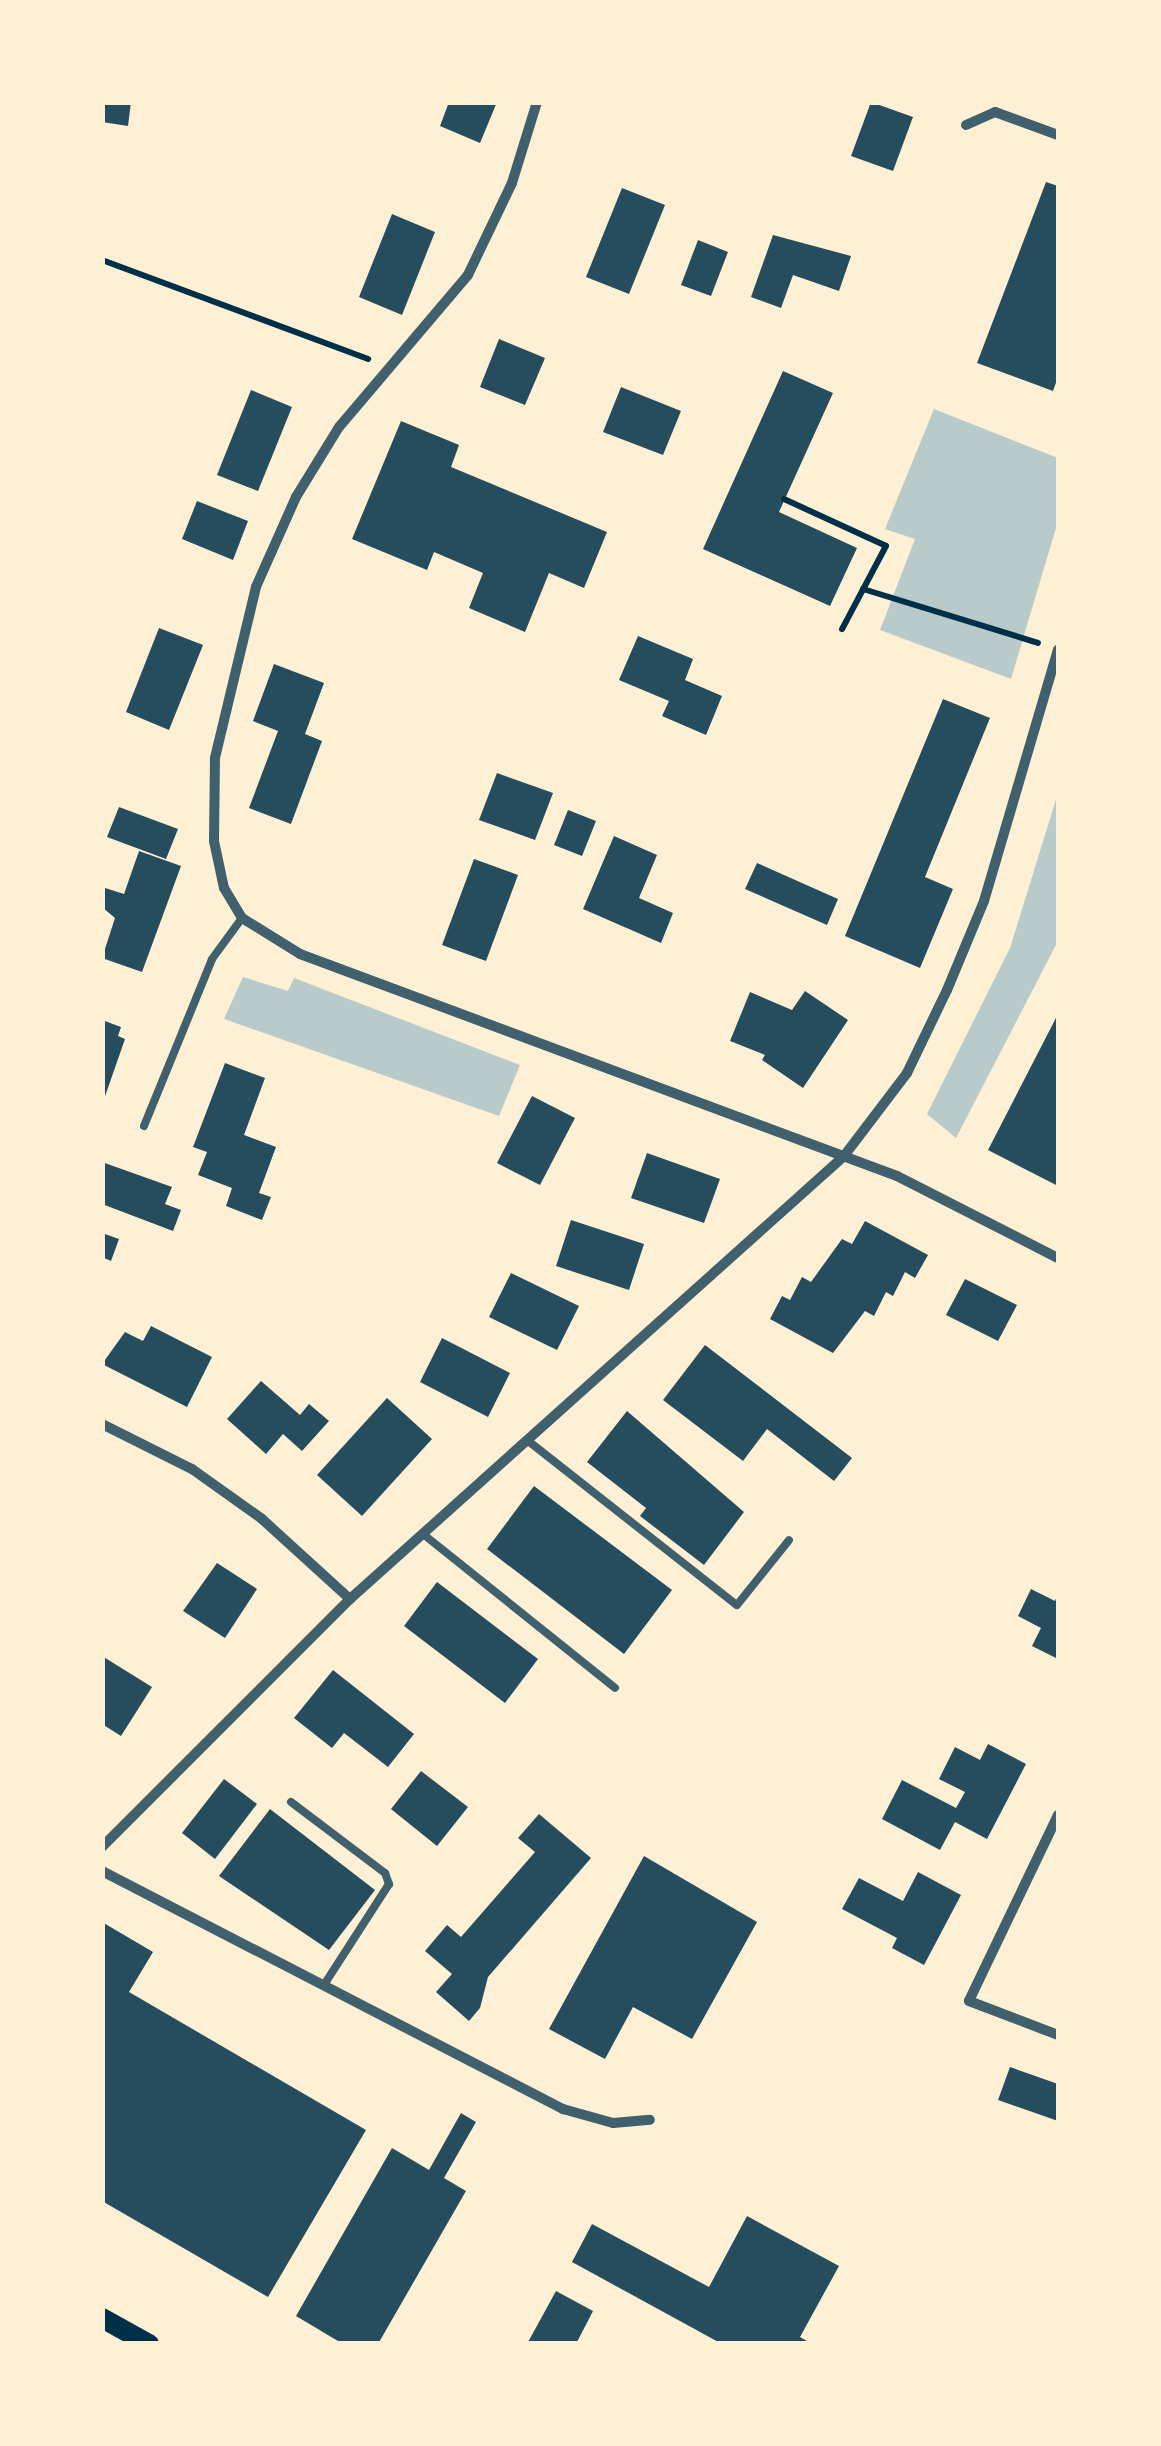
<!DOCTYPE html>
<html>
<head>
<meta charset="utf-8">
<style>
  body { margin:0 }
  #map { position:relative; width:1161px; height:2446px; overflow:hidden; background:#fdf0d5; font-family:"Archivo Narrow",sans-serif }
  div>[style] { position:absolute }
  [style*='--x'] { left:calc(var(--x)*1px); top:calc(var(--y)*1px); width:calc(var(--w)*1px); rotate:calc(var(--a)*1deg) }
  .green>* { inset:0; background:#b9caca }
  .building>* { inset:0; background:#264d5e }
  .path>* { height:6px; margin:-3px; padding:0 3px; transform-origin:3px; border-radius:3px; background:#003049 }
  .service>* { height:8px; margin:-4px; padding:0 4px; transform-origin:4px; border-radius:4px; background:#3f606c }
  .minor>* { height:10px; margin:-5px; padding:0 5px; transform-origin:5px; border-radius:5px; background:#3f606c }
  .secondary>* { height:20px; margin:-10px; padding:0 10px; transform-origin:10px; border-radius:10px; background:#003049 }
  span { translate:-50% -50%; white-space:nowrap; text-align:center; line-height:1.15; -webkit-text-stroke:8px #fdf0d5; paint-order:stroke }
  .frame { position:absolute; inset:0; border:105px solid #fdf0d5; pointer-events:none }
</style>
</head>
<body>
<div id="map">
  <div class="green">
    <div style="clip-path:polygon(934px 409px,1058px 458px,1058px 521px,1011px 679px,880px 630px,915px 539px,885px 529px)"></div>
    <div style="clip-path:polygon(1058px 793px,1058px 941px,956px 1138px,927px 1114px,1010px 948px)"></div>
    <div style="clip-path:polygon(243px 977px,288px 991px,294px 978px,520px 1065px,499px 1116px,224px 1019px)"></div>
  </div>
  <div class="building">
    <div style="clip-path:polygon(102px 102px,131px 102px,128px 126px,102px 122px)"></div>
    <div style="clip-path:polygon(449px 102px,497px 102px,480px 143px,440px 126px)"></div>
    <div style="clip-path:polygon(871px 102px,913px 117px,893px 171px,851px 156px)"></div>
    <div style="clip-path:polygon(1046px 182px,1058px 186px,1058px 377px,1053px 391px,977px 363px)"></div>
    <div style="clip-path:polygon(622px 188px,665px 205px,629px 294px,586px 277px)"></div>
    <div style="clip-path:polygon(392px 214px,435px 232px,402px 315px,359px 297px)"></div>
    <div style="clip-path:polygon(773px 235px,851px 256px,839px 291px,793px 275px,781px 308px,751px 297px)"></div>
    <div style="clip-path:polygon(698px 240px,728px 252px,711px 296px,681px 285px)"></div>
    <div style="clip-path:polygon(499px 339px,545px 358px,525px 405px,480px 387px)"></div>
    <div style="clip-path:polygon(783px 371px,833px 393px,779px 512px,857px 548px,830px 606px,703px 549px)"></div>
    <div style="clip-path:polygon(621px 387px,681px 411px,663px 455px,603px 432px)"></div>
    <div style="clip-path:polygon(251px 390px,292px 407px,258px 491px,217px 475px)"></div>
    <div style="clip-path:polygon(401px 421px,459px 445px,451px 467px,607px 532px,584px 588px,549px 573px,525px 632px,469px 608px,483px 573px,434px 552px,427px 570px,352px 539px)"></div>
    <div style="clip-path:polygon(197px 501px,248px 521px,233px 560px,182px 539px)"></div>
    <div style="clip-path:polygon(159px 628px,203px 645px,169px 730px,126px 712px)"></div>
    <div style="clip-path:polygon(638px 636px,693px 659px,685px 680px,722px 696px,706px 735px,662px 716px,669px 701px,619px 680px)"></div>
    <div style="clip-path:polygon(274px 664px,324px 683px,305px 734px,322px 741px,291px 824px,249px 808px,278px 731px,253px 721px)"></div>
    <div style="clip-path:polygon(943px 699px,990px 718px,925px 877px,953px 889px,920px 968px,845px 936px)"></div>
    <div style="clip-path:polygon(497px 773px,553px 793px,535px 840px,479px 820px)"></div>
    <div style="clip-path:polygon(119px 807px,178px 829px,166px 859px,107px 837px)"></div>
    <div style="clip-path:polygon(568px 810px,596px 821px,582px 856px,554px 845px)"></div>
    <div style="clip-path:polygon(614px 836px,657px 855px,639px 898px,673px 913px,661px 943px,583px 909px)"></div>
    <div style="clip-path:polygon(139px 851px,181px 866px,142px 972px,102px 958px,115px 918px,102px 907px,102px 887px,124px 894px)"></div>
    <div style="clip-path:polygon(474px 859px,518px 875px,486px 961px,442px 945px)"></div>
    <div style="clip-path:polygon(757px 863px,838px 899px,827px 925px,745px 889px)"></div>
    <div style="clip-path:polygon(805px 991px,848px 1020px,803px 1088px,762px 1060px,765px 1055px,730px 1041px,750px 992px,792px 1010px)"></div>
    <div style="clip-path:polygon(1058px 1014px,1058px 1186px,988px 1150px)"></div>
    <div style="clip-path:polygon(102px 1020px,121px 1027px,118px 1036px,125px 1039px,103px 1102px)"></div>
    <div style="clip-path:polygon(225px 1063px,265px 1078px,244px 1135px,276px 1147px,259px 1193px,271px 1197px,262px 1220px,226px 1206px,232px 1188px,198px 1175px,207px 1152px,193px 1147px)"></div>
    <div style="clip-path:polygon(532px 1096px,575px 1118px,540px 1185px,497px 1163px)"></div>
    <div style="clip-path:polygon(647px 1153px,720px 1179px,704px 1223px,631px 1198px)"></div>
    <div style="clip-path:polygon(102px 1162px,172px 1187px,165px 1204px,181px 1210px,173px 1231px,102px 1204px)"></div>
    <div style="clip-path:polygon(571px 1220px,644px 1244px,629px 1290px,556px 1266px)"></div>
    <div style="clip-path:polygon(865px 1221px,928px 1255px,915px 1278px,905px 1272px,893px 1296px,886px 1292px,874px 1316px,865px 1311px,833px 1353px,770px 1319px,782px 1296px,790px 1300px,802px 1277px,811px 1282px,842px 1239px,852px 1244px)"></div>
    <div style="clip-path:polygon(102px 1233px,119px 1239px,111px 1261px,102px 1257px)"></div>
    <div style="clip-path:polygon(511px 1273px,579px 1306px,557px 1350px,489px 1317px)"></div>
    <div style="clip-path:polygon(965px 1279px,1017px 1305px,998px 1341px,946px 1315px)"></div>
    <div style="clip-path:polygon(151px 1326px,212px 1357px,187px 1407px,102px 1364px,125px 1332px,143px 1341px)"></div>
    <div style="clip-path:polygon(442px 1338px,510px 1373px,488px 1417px,420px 1382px)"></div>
    <div style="clip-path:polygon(705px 1345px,852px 1458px,834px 1481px,767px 1429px,743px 1461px,663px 1400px)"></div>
    <div style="clip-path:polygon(261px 1381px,300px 1415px,309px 1404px,329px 1421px,302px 1451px,283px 1434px,266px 1454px,227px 1419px)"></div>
    <div style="clip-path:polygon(387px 1398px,432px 1439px,362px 1516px,317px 1475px)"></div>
    <div style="clip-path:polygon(627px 1411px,744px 1512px,704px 1565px,640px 1516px,646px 1508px,587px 1462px)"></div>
    <div style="clip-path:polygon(534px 1486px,672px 1590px,624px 1654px,487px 1549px)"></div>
    <div style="clip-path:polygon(217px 1563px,257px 1589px,225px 1638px,183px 1611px)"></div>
    <div style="clip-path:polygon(437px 1582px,538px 1659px,505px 1703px,404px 1626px)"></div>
    <div style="clip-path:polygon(1031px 1589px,1055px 1601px,1058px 1594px,1058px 1659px,1032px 1646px,1041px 1628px,1018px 1616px)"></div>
    <div style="clip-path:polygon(102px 1656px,152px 1687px,121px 1736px,102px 1724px)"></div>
    <div style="clip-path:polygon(333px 1670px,414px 1734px,388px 1767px,344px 1733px,332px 1748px,294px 1718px)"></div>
    <div style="clip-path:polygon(988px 1744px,1026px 1764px,987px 1839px,955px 1822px,940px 1850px,882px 1819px,902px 1780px,956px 1808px,965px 1792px,939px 1779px,955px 1747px,980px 1760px)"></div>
    <div style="clip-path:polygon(421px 1771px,468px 1807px,437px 1846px,391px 1809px)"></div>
    <div style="clip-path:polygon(224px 1779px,257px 1804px,215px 1859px,182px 1833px)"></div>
    <div style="clip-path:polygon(270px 1809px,375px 1890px,329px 1950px,219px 1876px)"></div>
    <div style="clip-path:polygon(539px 1814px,591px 1858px,488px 1977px,480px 2008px,469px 2021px,436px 1992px,452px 1974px,425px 1951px,447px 1925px,461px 1937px,535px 1852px,518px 1838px)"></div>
    <div style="clip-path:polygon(644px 1856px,757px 1922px,692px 2039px,633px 2007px,605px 2059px,549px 2029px)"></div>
    <div style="clip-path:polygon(918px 1872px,961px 1895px,924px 1965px,892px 1948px,897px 1938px,842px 1909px,859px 1878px,903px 1901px)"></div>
    <div style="clip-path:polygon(102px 1922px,153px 1952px,129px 1992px,366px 2130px,268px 2297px,102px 2201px)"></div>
    <div style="clip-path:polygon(1010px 2067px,1058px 2084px,1058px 2121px,998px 2100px)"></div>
    <div style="clip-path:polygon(461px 2113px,476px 2122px,444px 2178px,466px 2191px,378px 2344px,343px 2344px,296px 2316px,392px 2148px,429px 2170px)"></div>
    <div style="clip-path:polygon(747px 2216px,839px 2266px,800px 2337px,812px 2344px,722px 2344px,572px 2262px,592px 2224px,709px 2287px)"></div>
    <div style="clip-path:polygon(556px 2291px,593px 2311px,576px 2344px,527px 2344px)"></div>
  </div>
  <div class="path">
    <div style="--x:102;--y:260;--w:284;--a:20.4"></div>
    <div style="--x:784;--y:499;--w:112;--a:24.7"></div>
    <div style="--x:886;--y:546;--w:94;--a:117.9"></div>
    <div style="--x:863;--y:589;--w:183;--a:17.1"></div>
  </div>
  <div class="service">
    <div style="--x:144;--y:1126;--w:180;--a:-67.8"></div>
    <div style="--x:212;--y:959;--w:51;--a:-53.8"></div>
    <div style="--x:527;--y:1440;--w:267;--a:38.2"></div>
    <div style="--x:737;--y:1605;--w:83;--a:-51.3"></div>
    <div style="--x:423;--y:1534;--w:246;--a:38.7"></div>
    <div style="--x:291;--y:1802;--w:118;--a:37.1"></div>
    <div style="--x:385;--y:1873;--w:12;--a:70"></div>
    <div style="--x:389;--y:1884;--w:120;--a:122.8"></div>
  </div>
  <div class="minor">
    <div style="--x:537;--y:102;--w:85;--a:107.2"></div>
    <div style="--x:512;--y:183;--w:102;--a:115.6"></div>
    <div style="--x:468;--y:275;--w:199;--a:130.3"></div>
    <div style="--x:339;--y:427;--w:82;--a:121.6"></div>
    <div style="--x:296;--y:497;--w:98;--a:114"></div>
    <div style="--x:256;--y:587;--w:176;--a:103.5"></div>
    <div style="--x:215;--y:758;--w:83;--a:90.7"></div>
    <div style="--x:214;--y:841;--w:48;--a:78"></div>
    <div style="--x:224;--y:888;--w:35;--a:59"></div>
    <div style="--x:242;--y:918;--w:68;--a:31.8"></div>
    <div style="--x:300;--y:954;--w:637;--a:20.4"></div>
    <div style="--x:897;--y:1176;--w:181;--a:27"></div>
    <div style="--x:966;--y:125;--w:32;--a:-24"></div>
    <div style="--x:995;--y:112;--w:67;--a:20.1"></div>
    <div style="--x:102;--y:1424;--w:101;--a:26.6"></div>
    <div style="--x:192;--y:1469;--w:86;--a:35.5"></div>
    <div style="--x:262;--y:1519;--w:119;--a:42.3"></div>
    <div style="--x:1058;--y:1815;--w:206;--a:115.6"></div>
    <div style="--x:969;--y:2001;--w:95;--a:20.9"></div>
    <div style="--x:102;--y:1847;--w:351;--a:-45"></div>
    <div style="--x:350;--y:1599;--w:664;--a:-41.88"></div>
    <div style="--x:844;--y:1156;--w:104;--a:-52.8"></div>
    <div style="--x:907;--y:1073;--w:92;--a:-64.3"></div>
    <div style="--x:947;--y:990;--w:96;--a:-67.4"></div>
    <div style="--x:984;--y:901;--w:262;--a:-73.6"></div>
    <div style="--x:102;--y:1871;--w:519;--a:27.31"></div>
    <div style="--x:563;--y:2109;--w:52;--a:15.6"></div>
    <div style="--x:613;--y:2123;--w:37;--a:-5"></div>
  </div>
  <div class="secondary">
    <div style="--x:102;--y:2318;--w:54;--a:29"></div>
  </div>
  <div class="frame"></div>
</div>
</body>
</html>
